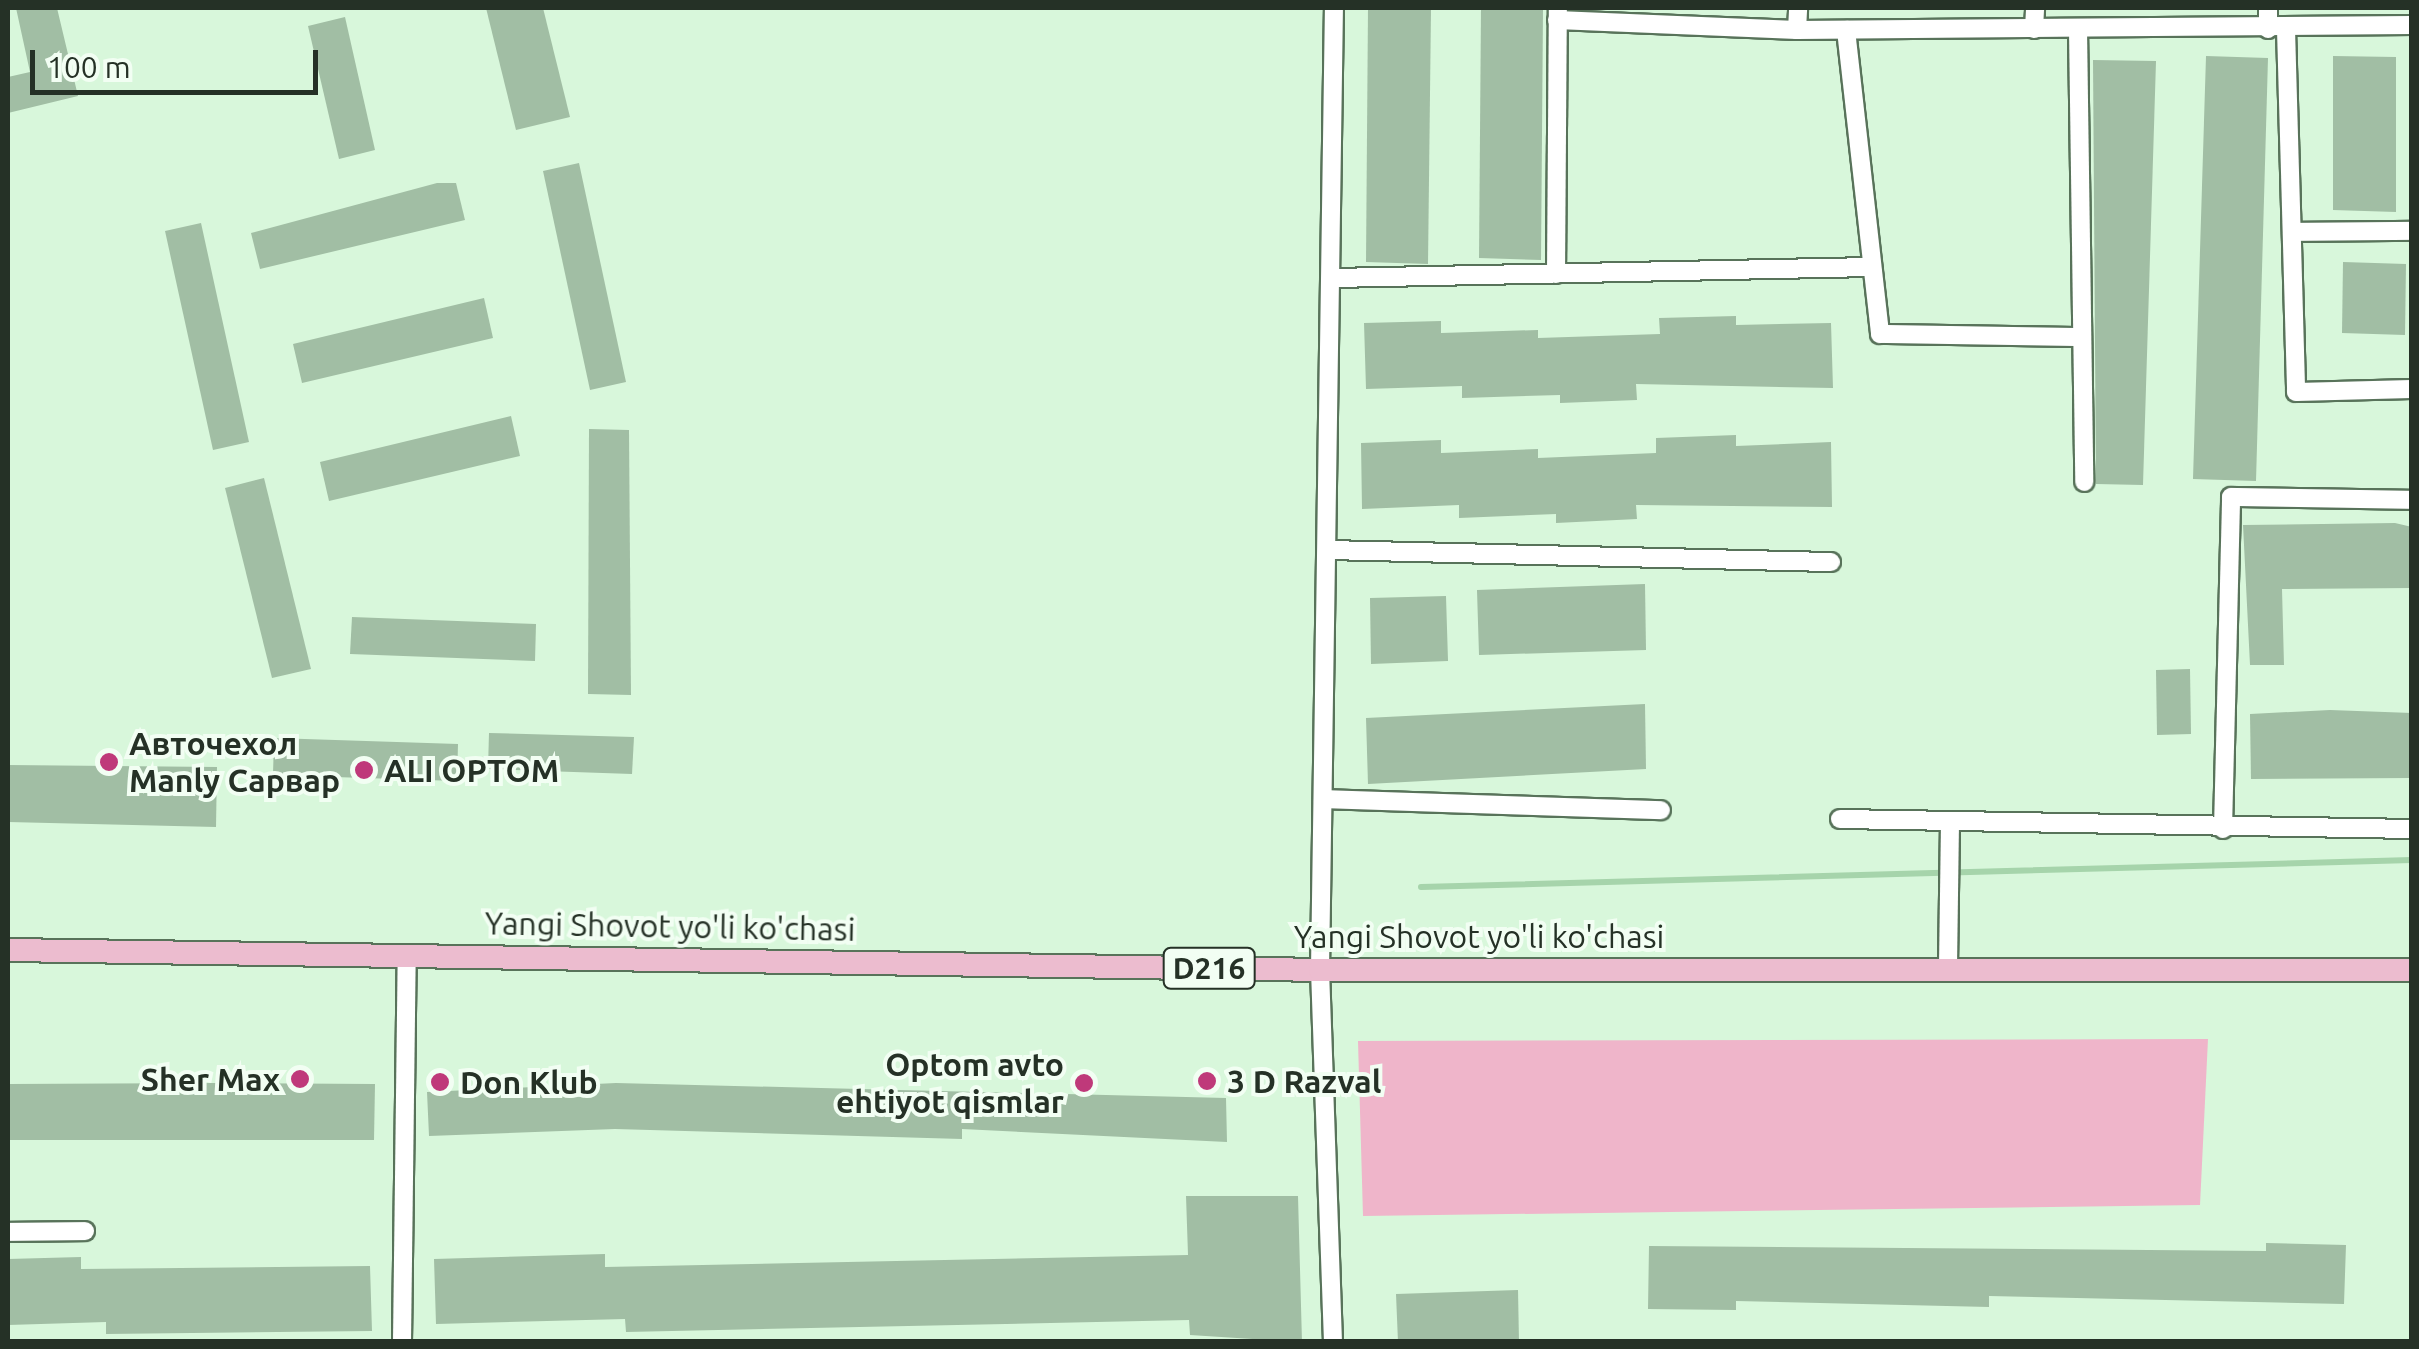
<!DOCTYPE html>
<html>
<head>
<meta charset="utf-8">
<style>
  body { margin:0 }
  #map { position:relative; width:2419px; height:1349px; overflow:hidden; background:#d8f7db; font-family:Ubuntu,sans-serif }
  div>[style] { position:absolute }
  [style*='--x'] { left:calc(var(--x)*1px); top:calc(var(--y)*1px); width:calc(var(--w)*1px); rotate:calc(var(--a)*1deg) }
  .green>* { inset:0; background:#efb5ca }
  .stream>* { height:6px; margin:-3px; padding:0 3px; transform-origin:3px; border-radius:3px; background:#a6d4ab }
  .building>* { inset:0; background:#a1bea4 }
  .roads { filter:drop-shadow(2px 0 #58735a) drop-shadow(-2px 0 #58735a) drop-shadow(0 2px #58735a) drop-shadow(0 -2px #58735a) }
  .minor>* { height:18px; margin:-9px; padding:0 9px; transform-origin:9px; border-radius:9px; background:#fff }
  .major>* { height:22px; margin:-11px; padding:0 11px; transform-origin:11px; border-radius:11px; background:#ecbccf }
  .dots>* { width:28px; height:28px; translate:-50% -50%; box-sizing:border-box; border:5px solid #f2fef3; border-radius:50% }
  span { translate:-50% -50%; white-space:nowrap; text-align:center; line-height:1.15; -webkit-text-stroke:8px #f2fef3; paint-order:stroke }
  .shield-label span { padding:2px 8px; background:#f2fef3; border:2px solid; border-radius:8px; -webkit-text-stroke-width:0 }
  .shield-label { font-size:30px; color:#253126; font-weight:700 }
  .poi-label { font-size:32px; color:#253126; font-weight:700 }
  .left { translate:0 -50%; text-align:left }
  .right { translate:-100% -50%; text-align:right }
  .street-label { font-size:32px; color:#253126 }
  .frame { position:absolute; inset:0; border:10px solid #253126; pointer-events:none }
  .scale { position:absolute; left:30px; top:50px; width:288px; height:45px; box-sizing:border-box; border:5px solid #253126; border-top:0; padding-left:12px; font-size:30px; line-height:35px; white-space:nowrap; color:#253126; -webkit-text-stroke:8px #f2fef3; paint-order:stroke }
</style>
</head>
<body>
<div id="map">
  <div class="green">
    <div style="clip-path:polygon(2208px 1039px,2200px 1205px,1363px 1216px,1358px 1041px)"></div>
  </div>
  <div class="stream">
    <div style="--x:1421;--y:887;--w:991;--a:-1.56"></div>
  </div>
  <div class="building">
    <div style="clip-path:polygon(16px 8px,57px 8px,78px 96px,8px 113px,8px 77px,30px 72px)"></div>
    <div style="clip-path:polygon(486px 8px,543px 8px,570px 117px,516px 130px)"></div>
    <div style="clip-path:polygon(1368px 8px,1431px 8px,1428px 264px,1366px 262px)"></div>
    <div style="clip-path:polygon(1481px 8px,1543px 8px,1541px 260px,1479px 258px)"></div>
    <div style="clip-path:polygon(345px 17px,375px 150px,339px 159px,308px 26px)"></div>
    <div style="clip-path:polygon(2206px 56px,2268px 58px,2256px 481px,2193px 479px)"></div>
    <div style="clip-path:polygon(2333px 56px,2396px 57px,2396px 212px,2333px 210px)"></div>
    <div style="clip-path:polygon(2093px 60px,2156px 61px,2143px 485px,2096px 484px)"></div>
    <div style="clip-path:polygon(579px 163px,626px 382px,590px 390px,543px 171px)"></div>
    <div style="clip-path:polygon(437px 183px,456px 183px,465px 220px,260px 269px,251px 233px)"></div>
    <div style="clip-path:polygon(201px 223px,249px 442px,213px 450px,165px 231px)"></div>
    <div style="clip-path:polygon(2343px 262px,2406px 264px,2405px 335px,2342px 333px)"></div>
    <div style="clip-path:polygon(484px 298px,493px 338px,302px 383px,293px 344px)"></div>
    <div style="clip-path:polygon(1736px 316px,1736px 325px,1831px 323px,1833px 388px,1636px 384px,1637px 400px,1560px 403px,1560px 395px,1462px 398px,1462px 386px,1366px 389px,1364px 323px,1441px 321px,1441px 333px,1538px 330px,1538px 338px,1660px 334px,1659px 318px)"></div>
    <div style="clip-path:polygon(511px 416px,520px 456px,329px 501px,320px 462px)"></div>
    <div style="clip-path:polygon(589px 429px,629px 430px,631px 695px,588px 694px)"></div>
    <div style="clip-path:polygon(1736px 435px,1736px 446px,1831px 442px,1832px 507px,1636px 505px,1637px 519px,1556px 523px,1556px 514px,1459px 518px,1459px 505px,1362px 509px,1361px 443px,1441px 440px,1441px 453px,1538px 449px,1538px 458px,1656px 453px,1656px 438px)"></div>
    <div style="clip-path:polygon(264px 478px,311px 669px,272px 678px,225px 488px)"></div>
    <div style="clip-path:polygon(2395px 523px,2412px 527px,2412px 588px,2282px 589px,2284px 665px,2250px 665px,2243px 525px)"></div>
    <div style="clip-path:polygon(1645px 584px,1646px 650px,1479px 655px,1477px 590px)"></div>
    <div style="clip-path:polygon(1446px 596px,1448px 661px,1371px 664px,1370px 598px)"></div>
    <div style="clip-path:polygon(352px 617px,536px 624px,535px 661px,350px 654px)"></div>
    <div style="clip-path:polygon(2190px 669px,2191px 734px,2157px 735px,2156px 670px)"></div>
    <div style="clip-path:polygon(1645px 704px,1646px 769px,1368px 784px,1366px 718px)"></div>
    <div style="clip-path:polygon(2330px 710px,2412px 713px,2412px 778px,2251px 779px,2250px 714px)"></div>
    <div style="clip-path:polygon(489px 733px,634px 737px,632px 774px,488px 769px)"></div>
    <div style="clip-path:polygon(274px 738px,458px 744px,457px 781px,273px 775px)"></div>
    <div style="clip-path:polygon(8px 765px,217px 767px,216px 827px,8px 822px)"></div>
    <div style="clip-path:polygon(215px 1083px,375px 1084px,374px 1140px,8px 1140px,8px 1084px)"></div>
    <div style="clip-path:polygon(616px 1083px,1226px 1098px,1227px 1142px,962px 1129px,962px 1139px,615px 1129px,429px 1136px,427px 1092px)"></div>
    <div style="clip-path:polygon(1186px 1196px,1298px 1196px,1302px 1342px,1190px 1335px,1189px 1320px,626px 1332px,625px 1319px,436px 1324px,434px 1259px,605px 1254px,605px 1267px,1188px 1255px)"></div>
    <div style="clip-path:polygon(2266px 1243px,2346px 1245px,2344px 1304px,1989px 1296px,1989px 1307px,1736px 1301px,1736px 1310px,1648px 1309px,1649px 1246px,2266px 1251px)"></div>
    <div style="clip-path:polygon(81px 1257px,81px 1269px,370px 1266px,372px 1331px,106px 1334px,106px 1322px,8px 1325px,8px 1259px)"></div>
    <div style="clip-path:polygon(1518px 1290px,1519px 1342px,1398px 1342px,1396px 1294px)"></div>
  </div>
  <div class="roads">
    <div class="minor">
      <div style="--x:2268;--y:8;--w:21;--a:90"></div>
      <div style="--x:1557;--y:20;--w:240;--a:2.4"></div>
      <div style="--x:1797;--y:30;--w:615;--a:-0.47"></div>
      <div style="--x:2034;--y:29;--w:21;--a:-87"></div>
      <div style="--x:2078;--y:29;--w:453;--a:89.2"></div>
      <div style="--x:2286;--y:29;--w:363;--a:88.4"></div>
      <div style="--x:2296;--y:392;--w:116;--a:-1.5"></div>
      <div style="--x:1797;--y:30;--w:22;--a:-87"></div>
      <div style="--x:1846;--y:30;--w:306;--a:83.6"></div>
      <div style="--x:1880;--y:334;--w:202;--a:0.9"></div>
      <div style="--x:2292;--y:232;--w:120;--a:-0.5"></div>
      <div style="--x:1556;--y:274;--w:266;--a:-89.6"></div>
      <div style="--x:1333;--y:278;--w:539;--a:-1.17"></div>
      <div style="--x:1328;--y:550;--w:503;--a:1.37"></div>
      <div style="--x:1323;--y:799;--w:338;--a:1.9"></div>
      <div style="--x:1840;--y:819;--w:572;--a:1"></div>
      <div style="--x:2223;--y:829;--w:332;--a:-88.6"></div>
      <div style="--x:2231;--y:497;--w:181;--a:0.9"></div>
      <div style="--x:1948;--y:966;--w:144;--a:-89.2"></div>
      <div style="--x:8;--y:1232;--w:77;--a:-0.7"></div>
      <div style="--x:402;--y:1342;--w:388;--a:-89.3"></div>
      <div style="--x:1333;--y:1342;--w:372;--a:-92"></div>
      <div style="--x:1320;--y:970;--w:962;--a:-89.17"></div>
    </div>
    <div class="major">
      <div style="--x:8;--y:950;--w:1312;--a:0.87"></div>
      <div style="--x:1320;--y:970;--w:1092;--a:0"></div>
    </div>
  </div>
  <div class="dots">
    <div style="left:109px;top:762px;background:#bf397a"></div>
    <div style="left:364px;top:770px;background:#bf397a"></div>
    <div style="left:300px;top:1079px;background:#bf397a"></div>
    <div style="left:1207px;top:1081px;background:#bf397a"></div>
    <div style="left:440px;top:1082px;background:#bf397a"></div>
    <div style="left:1084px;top:1083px;background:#bf397a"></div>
  </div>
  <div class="shield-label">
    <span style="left:1209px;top:968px">D216</span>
  </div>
  <div class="poi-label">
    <span class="left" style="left:129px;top:762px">Авточехол<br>Manly Сарвар</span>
    <span class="left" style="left:384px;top:770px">ALI OPTOM</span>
    <span class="right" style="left:1064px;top:1083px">Optom avto<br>ehtiyot qismlar</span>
    <span class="right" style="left:280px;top:1079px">Sher Max</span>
    <span class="left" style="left:1227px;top:1081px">3 D Razval</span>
    <span class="left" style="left:460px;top:1082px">Don Klub</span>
  </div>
  <div class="street-label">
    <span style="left:670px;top:926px;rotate:1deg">Yangi Shovot yo'li ko'chasi</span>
    <span style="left:1479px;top:936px">Yangi Shovot yo'li ko'chasi</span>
  </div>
  <div class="frame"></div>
  <div class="scale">100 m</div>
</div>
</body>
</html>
